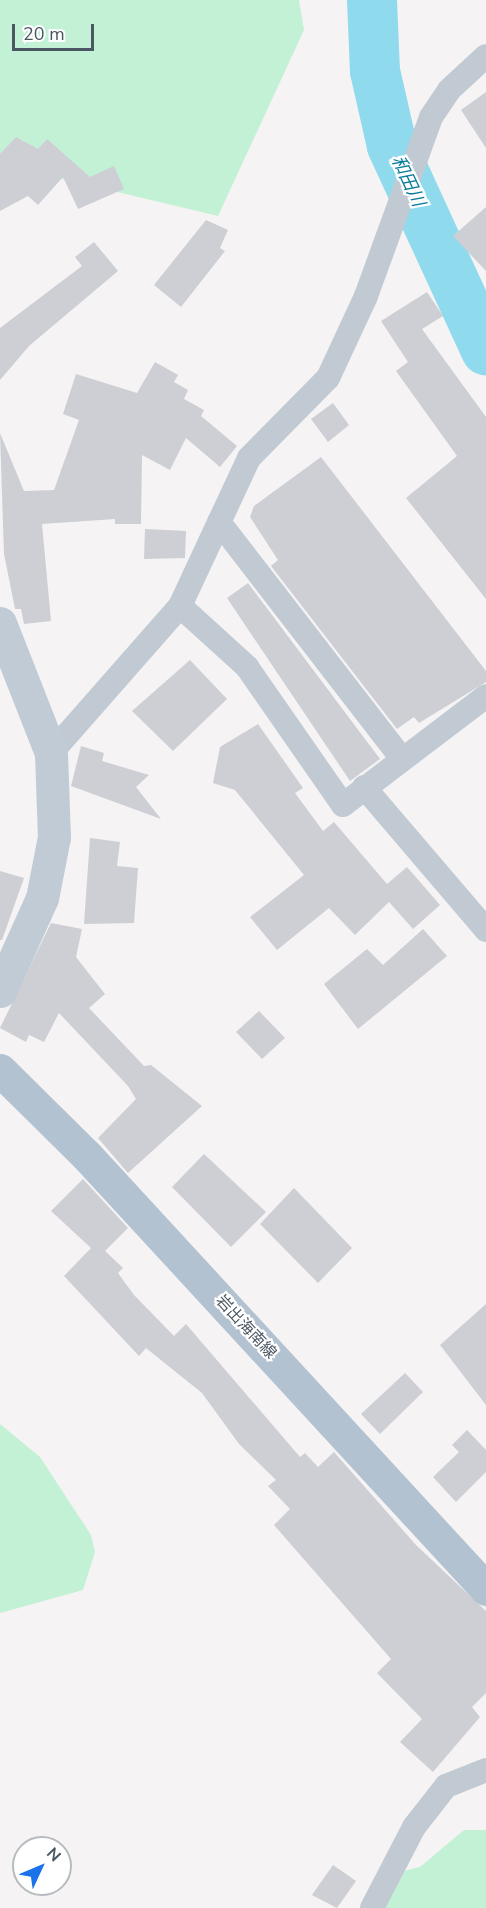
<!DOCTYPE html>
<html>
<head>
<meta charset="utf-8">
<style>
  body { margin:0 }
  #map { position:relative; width:486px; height:1908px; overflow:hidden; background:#f5f3f3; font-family:"Nunito Sans","Noto Sans JP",sans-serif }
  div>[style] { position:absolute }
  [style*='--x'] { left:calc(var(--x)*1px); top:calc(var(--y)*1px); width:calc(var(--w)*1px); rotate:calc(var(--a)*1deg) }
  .green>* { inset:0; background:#c3f1d5 }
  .river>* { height:50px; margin:-25px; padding:0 25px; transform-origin:25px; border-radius:25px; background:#90daee }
  .building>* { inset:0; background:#cdcfd5 }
  .street>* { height:24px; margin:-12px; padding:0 12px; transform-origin:12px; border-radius:12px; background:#c1cad2 }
  .secondary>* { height:33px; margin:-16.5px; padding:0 16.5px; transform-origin:16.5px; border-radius:16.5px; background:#c1cbd6 }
  .primary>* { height:33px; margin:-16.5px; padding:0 16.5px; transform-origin:16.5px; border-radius:16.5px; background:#b3c2d1 }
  span { translate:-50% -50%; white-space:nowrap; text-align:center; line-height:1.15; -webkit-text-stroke:4.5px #fff; paint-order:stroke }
  .street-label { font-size:16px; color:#4a5661 }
  .water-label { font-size:18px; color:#0c7c9b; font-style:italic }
  .north { position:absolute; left:12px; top:1836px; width:60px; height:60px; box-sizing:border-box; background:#fff; border:2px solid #b7bbc0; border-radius:50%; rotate:46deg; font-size:16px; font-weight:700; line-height:24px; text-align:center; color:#4a5661 }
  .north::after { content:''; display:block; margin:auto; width:21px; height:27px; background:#1a73e8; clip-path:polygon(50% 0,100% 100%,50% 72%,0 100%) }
  .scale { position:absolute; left:12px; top:24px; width:82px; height:27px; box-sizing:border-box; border:3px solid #4a5661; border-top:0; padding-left:8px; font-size:18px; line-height:21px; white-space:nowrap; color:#4a5661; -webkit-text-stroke:4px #fff; paint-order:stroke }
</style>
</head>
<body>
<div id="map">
  <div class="green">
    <div style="clip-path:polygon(0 0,299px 0,304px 30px,218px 216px,0 164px)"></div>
    <div style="clip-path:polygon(0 1424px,40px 1457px,91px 1535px,95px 1552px,83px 1590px,0 1613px)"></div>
    <div style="clip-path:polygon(464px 1830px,486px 1830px,486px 1908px,385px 1908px,404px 1871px,420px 1867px)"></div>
  </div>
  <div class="river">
    <div style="--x:372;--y:0;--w:71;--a:87.6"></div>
    <div style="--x:375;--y:71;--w:77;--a:77.2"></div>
    <div style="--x:392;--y:146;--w:225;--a:65.3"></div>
  </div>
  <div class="building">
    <div style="clip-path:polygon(486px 92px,486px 148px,461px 110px)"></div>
    <div style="clip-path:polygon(16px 137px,38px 149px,47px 139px,90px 177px,114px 166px,124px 189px,78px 209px,63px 177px,38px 205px,28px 196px,0 211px,0 154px)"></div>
    <div style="clip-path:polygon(486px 207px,486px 271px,453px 236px)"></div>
    <div style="clip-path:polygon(206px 220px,228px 230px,220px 248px,225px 251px,181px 307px,154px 285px)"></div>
    <div style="clip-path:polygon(94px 242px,118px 271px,29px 346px,0 380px,0 328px,82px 266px,75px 257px)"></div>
    <div style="clip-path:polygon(427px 292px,443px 316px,422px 329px,486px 417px,486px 599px,406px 498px,457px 456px,396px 371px,408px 362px,381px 321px)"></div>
    <div style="clip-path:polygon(155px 362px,178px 375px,174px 382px,188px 390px,184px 399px,204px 410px,201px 416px,237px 446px,220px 467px,186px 438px,170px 470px,142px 455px,141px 524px,115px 524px,115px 519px,42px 524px,51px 621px,24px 624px,21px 609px,15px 609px,4px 554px,0 433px,24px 491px,54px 490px,79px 420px,63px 414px,76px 374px,137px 393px)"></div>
    <div style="clip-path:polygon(333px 403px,349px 425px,328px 442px,311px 419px)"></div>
    <div style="clip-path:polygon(321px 457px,486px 671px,486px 682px,419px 723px,414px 717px,397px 729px,271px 566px,278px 560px,250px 517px,254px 506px)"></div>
    <div style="clip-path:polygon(145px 529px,186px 531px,185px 558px,144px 559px)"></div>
    <div style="clip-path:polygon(248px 583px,380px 759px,350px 781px,227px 598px)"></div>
    <div style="clip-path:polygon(190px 660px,227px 699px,173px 751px,132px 711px)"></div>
    <div style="clip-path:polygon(258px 724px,303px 788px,295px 793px,323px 831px,334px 822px,387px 884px,407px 867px,440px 905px,413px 929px,389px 902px,355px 935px,329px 908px,277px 950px,250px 917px,304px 875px,235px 790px,213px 783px,220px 747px)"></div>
    <div style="clip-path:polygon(81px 746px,104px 753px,102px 761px,149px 775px,136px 787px,161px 819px,71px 786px)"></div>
    <div style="clip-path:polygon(90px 838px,120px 842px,117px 866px,138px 868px,134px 923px,84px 924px)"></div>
    <div style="clip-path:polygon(0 871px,24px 878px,2px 940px,0 940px)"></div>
    <div style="clip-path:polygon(51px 923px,82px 929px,76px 957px,105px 994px,89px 1008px,144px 1066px,151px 1065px,202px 1106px,128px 1173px,98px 1138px,136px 1099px,128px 1086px,59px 1013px,44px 1042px,29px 1035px,26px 1042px,0 1028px)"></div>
    <div style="clip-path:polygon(423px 929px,447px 956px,358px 1029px,324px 984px,367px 949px,383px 965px)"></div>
    <div style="clip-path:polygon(259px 1011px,285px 1038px,262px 1059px,236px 1032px)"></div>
    <div style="clip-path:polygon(204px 1154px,266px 1212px,231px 1247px,172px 1187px)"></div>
    <div style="clip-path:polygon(83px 1179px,128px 1228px,105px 1251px,123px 1268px,118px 1273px,134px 1295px,174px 1336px,186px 1324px,300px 1457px,305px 1453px,318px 1467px,334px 1452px,416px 1545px,486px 1611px,486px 1693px,472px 1707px,480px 1717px,433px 1772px,400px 1742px,422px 1719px,377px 1673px,391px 1659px,274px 1525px,290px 1509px,268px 1486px,276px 1480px,239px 1444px,202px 1393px,146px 1348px,139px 1356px,64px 1276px,91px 1248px,51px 1211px)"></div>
    <div style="clip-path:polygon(294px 1188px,352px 1248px,318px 1283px,260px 1224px)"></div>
    <div style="clip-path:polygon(486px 1304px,486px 1405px,440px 1345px)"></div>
    <div style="clip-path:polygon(405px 1373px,423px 1392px,380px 1434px,361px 1414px)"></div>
    <div style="clip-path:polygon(467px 1430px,486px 1450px,486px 1472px,456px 1502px,433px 1477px,459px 1452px,452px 1445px)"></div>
    <div style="clip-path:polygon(333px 1865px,356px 1881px,337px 1908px,312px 1895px)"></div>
  </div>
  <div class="street">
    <div style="--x:219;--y:522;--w:299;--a:52.3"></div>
    <div style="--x:180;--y:606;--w:91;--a:42.3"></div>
    <div style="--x:247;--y:667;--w:168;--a:55.2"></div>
    <div style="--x:343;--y:805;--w:180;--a:-37.3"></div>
    <div style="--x:51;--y:753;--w:196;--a:-48.7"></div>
    <div style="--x:180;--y:606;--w:163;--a:-65"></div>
    <div style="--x:249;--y:458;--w:112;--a:-45.4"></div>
    <div style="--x:328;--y:378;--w:90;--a:-65.1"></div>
    <div style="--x:366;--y:296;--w:190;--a:-70"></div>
    <div style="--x:431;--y:117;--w:32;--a:-56"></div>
    <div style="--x:449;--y:90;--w:50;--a:-42.6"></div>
    <div style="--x:364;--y:787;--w:188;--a:49.5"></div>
    <div style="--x:372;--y:1908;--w:91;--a:-62.6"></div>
    <div style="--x:414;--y:1827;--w:52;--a:-52"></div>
    <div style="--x:446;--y:1786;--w:43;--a:-21.8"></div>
  </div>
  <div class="secondary">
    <div style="--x:0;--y:623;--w:140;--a:68.6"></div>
    <div style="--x:51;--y:753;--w:84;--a:88"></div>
    <div style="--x:54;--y:837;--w:62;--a:101.1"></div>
    <div style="--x:42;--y:898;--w:102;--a:114.3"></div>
  </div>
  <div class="primary">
    <div style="--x:0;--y:1070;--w:122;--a:44.7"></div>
    <div style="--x:87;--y:1156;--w:589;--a:47.34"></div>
  </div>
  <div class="street-label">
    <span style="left:246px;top:1327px;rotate:47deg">岩出海南線</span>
  </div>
  <div class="water-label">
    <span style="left:408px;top:181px;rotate:65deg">和田川</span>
  </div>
  <div class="north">N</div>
  <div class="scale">20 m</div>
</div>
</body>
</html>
